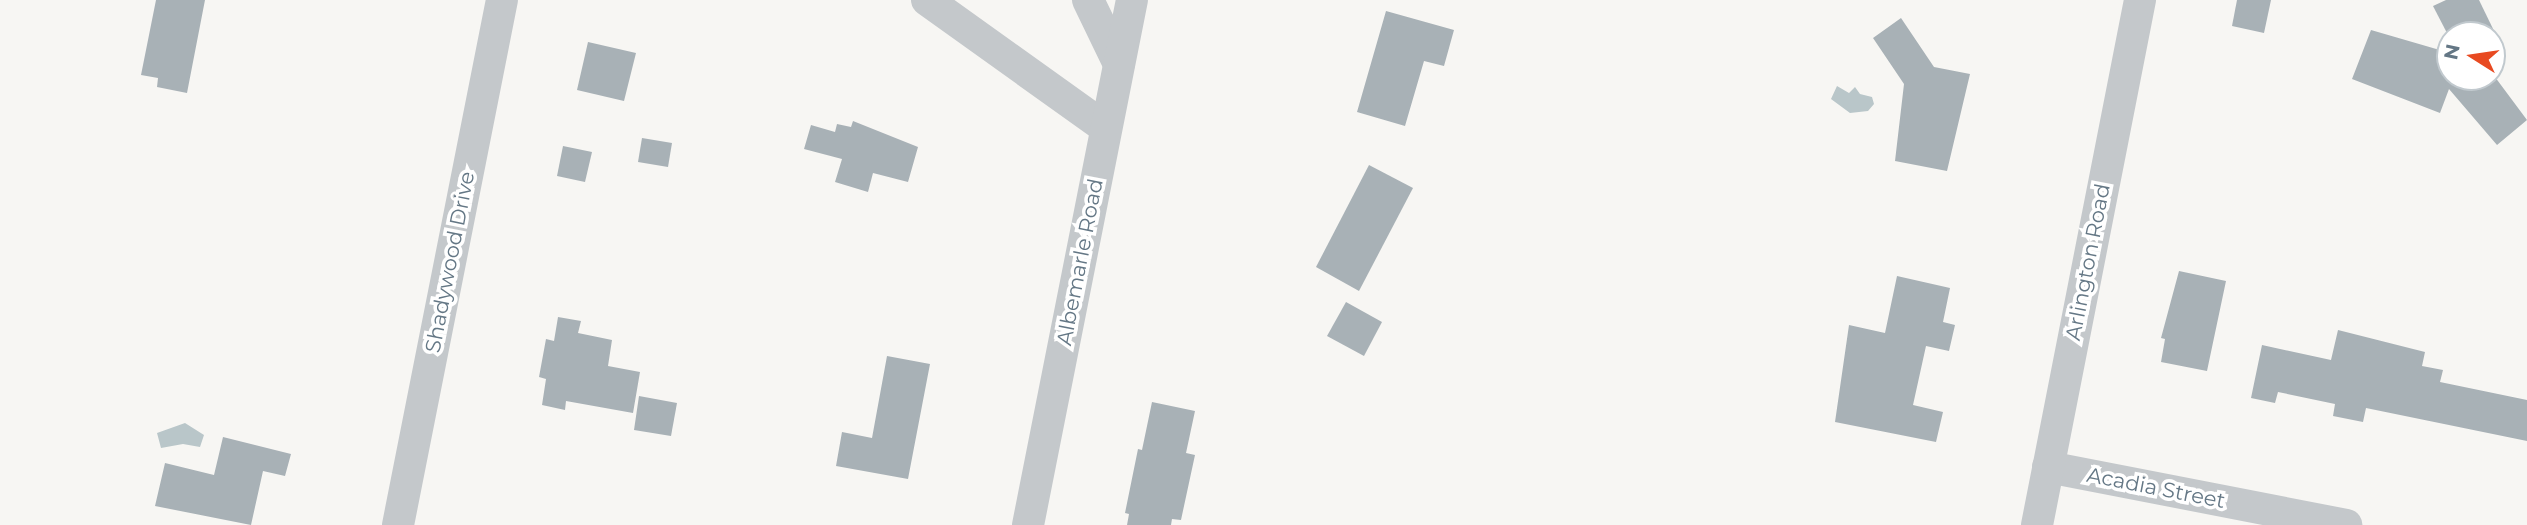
<!DOCTYPE html>
<html>
<head>
<meta charset="utf-8">
<style>
  body { margin:0 }
  #map { position:relative; width:2527px; height:525px; overflow:hidden; background:#f7f6f3; font-family:Montserrat,sans-serif }
  div>[style] { position:absolute }
  [style*='--x'] { left:calc(var(--x)*1px); top:calc(var(--y)*1px); width:calc(var(--w)*1px); rotate:calc(var(--a)*1deg) }
  .water>* { inset:0; background:#b9c6c9 }
  .building>* { inset:0; background:#a8b1b6 }
  .minor>* { height:32px; margin:-16px; padding:0 16px; transform-origin:16px; border-radius:16px; background:#c4c8cb }
  span { translate:-50% -50%; white-space:nowrap; text-align:center; line-height:1.15; -webkit-text-stroke:7px #fff; paint-order:stroke }
  .street-label { font-size:21px; color:#647785 }
  .north { position:absolute; left:2436px; top:21px; width:70px; height:70px; box-sizing:border-box; background:#fff; border:2px solid #c1c9ce; border-radius:50%; rotate:282deg; font-size:19px; font-weight:700; line-height:28px; text-align:center; color:#647785 }
  .north::after { content:''; display:block; margin:auto; width:24px; height:32px; background:#e84a21; clip-path:polygon(50% 0,100% 100%,50% 72%,0 100%) }
</style>
</head>
<body>
<div id="map">
  <div class="water">
    <div style="clip-path:polygon(1837px 86px,1849px 93px,1855px 87px,1860px 94px,1872px 97px,1874px 104px,1868px 111px,1850px 113px,1831px 99px)"></div>
    <div style="clip-path:polygon(185px 423px,204px 435px,200px 447px,183px 444px,161px 448px,157px 433px)"></div>
  </div>
  <div class="building">
    <div style="clip-path:polygon(156px 0,205px 0,187px 93px,157px 87px,158px 78px,141px 75px)"></div>
    <div style="clip-path:polygon(2237px 0,2271px 0,2264px 33px,2232px 26px)"></div>
    <div style="clip-path:polygon(2446px 0,2479px 0,2496px 35px,2448px 35px,2433px 6px)"></div>
    <div style="clip-path:polygon(1386px 11px,1454px 30px,1444px 66px,1424px 61px,1405px 126px,1357px 112px)"></div>
    <div style="clip-path:polygon(1901px 18px,1934px 67px,1970px 74px,1947px 171px,1895px 161px,1904px 84px,1873px 38px)"></div>
    <div style="clip-path:polygon(2371px 30px,2450px 53px,2450px 77px,2495px 77px,2527px 120px,2497px 145px,2449px 89px,2440px 113px,2352px 79px)"></div>
    <div style="clip-path:polygon(588px 42px,636px 53px,624px 101px,577px 90px)"></div>
    <div style="clip-path:polygon(853px 121px,918px 147px,908px 182px,873px 173px,868px 192px,835px 182px,842px 159px,804px 149px,811px 125px,835px 132px,837px 124px,851px 127px)"></div>
    <div style="clip-path:polygon(642px 138px,672px 143px,668px 167px,638px 162px)"></div>
    <div style="clip-path:polygon(563px 146px,592px 152px,585px 182px,557px 176px)"></div>
    <div style="clip-path:polygon(1369px 165px,1413px 188px,1359px 291px,1316px 267px)"></div>
    <div style="clip-path:polygon(2179px 271px,2226px 281px,2207px 371px,2161px 362px,2165px 339px,2161px 338px)"></div>
    <div style="clip-path:polygon(1897px 276px,1950px 288px,1943px 322px,1955px 325px,1949px 351px,1926px 346px,1913px 405px,1943px 412px,1936px 442px,1835px 422px,1849px 325px,1885px 333px)"></div>
    <div style="clip-path:polygon(1346px 302px,1382px 322px,1364px 356px,1327px 336px)"></div>
    <div style="clip-path:polygon(558px 317px,581px 321px,578px 333px,612px 340px,608px 366px,640px 372px,633px 413px,566px 401px,565px 410px,542px 405px,546px 379px,539px 377px,546px 339px,554px 341px)"></div>
    <div style="clip-path:polygon(2338px 330px,2425px 352px,2422px 366px,2443px 370px,2440px 382px,2527px 400px,2527px 441px,2366px 408px,2363px 422px,2333px 416px,2335px 404px,2278px 392px,2275px 403px,2251px 398px,2262px 345px,2331px 360px)"></div>
    <div style="clip-path:polygon(887px 356px,930px 364px,908px 479px,836px 466px,842px 432px,872px 438px)"></div>
    <div style="clip-path:polygon(639px 396px,677px 403px,671px 436px,634px 430px)"></div>
    <div style="clip-path:polygon(1152px 402px,1195px 411px,1186px 453px,1195px 455px,1181px 520px,1172px 519px,1171px 525px,1127px 525px,1129px 514px,1125px 513px,1138px 449px,1142px 450px)"></div>
    <div style="clip-path:polygon(223px 437px,291px 454px,285px 476px,263px 471px,251px 525px,155px 506px,165px 463px,214px 475px)"></div>
  </div>
  <div class="minor">
    <div style="--x:927;--y:0;--w:220;--a:35.6"></div>
    <div style="--x:1088;--y:0;--w:71;--a:64.2"></div>
    <div style="--x:2048;--y:467;--w:304;--a:11"></div>
    <div style="--x:398;--y:525;--w:535;--a:-78.8"></div>
    <div style="--x:1028;--y:525;--w:535;--a:-78.8"></div>
    <div style="--x:2037;--y:525;--w:535;--a:-78.9"></div>
  </div>
  <div class="street-label">
    <span style="left:450px;top:262px;rotate:-79deg">Shadywood Drive</span>
    <span style="left:1080px;top:262px;rotate:-79deg">Albemarle Road</span>
    <span style="left:2088px;top:262px;rotate:-79deg">Arlington Road</span>
    <span style="left:2156px;top:488px;rotate:11deg">Acadia Street</span>
  </div>
  <div class="north">N</div>
</div>
</body>
</html>
